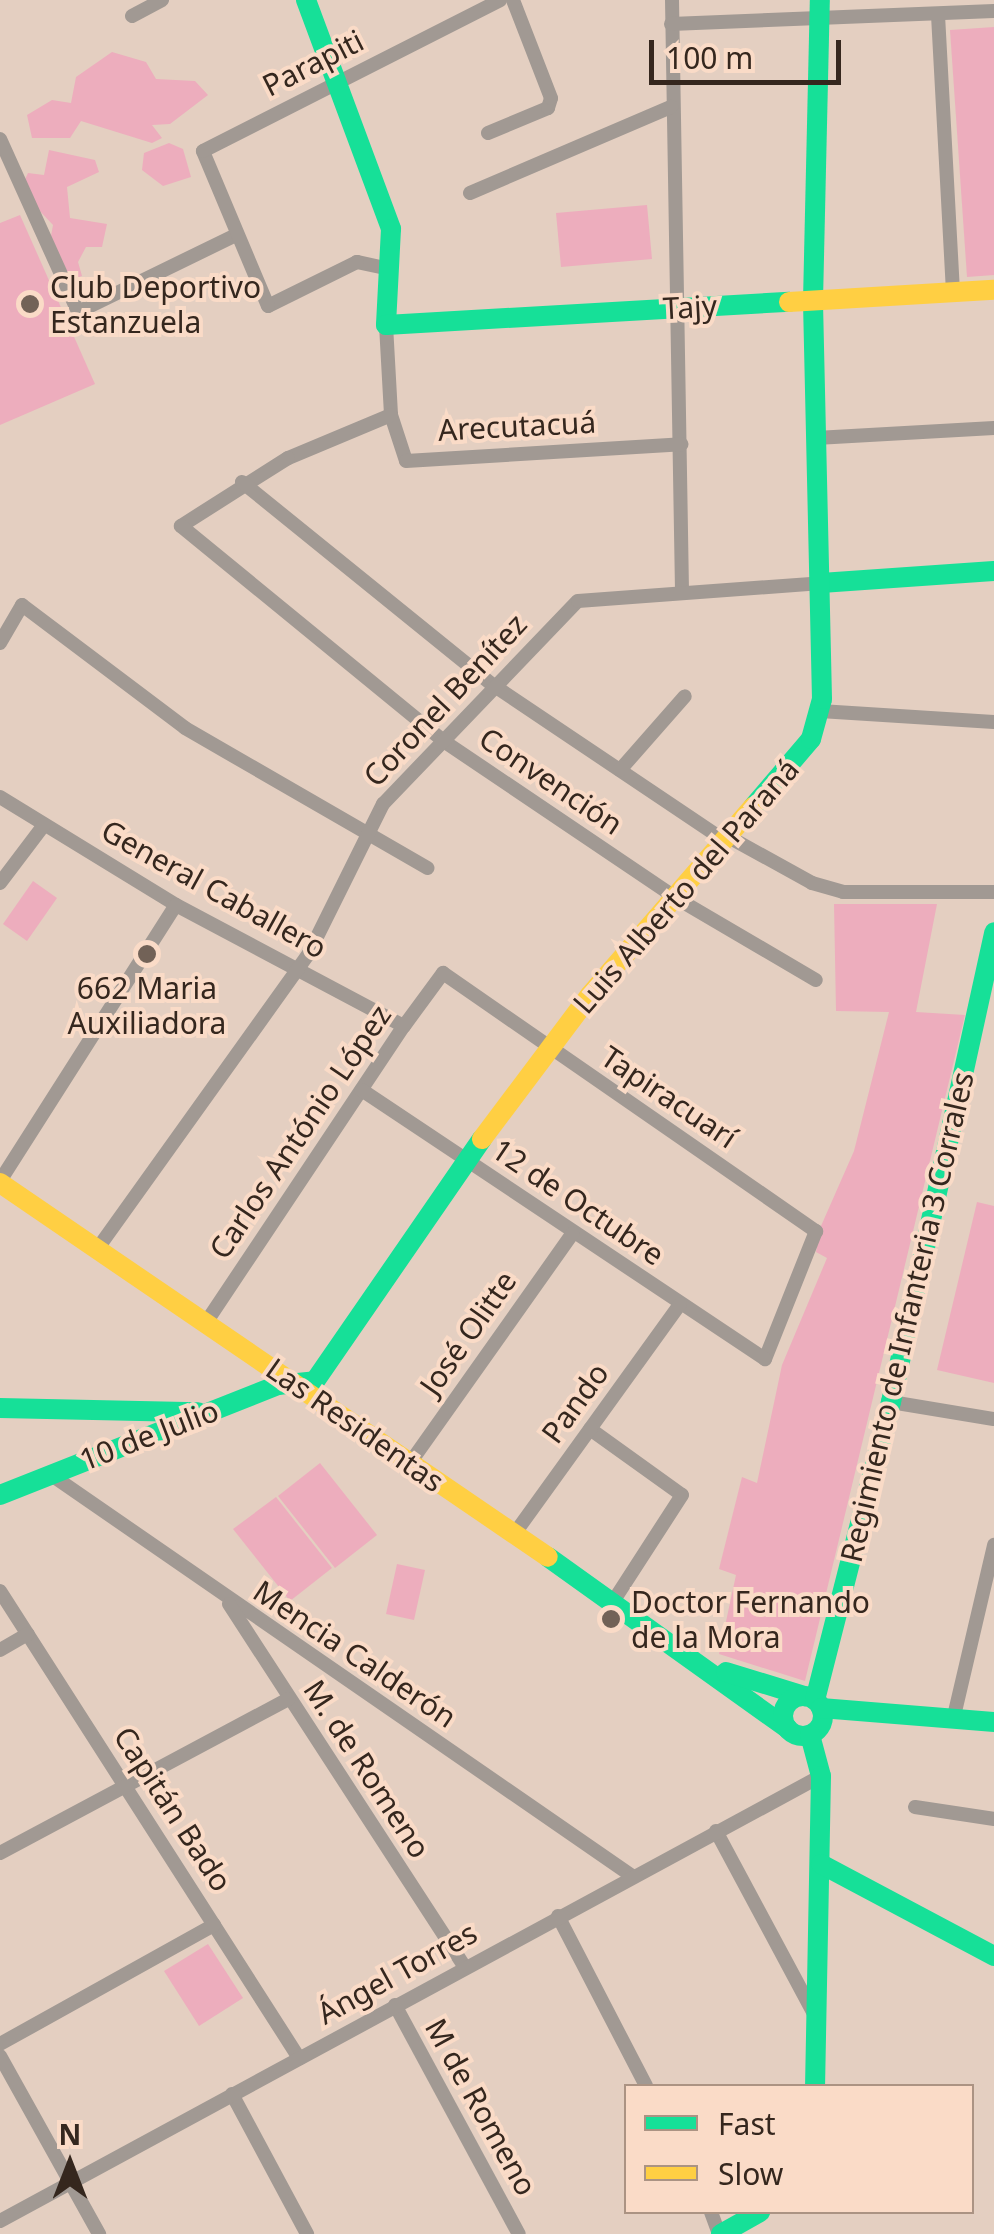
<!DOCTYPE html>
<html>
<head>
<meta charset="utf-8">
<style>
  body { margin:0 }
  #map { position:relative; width:994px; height:2234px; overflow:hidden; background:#e4cfc1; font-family:"Noto Sans",sans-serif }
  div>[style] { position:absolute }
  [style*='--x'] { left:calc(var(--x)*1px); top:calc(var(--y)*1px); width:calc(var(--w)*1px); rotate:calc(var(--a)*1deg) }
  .green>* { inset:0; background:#edadbd }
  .street>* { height:14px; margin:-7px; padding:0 7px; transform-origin:7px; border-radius:7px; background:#a19993 }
  .fast>* { height:20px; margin:-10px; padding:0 10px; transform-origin:10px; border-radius:10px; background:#16e098 }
  .fast>.ring { margin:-10px; padding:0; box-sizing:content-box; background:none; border:20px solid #16e098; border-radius:50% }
  .slow>* { height:20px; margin:-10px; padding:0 10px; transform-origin:10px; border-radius:10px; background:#ffcf43 }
  .dots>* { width:28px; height:28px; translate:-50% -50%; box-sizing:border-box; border:5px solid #fadbc7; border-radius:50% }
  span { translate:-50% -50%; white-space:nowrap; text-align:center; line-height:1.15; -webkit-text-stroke:8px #fadbc7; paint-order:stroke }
  .street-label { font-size:30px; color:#35271e }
  .poi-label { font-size:30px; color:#35271e }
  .left { translate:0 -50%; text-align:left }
  .legend { position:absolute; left:624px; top:2084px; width:350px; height:130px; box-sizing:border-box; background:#fadbc7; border:2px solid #ab9383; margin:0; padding:12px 18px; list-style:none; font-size:30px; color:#35271e }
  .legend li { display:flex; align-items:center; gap:20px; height:50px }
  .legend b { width:50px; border:2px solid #ab9383 }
  .north { position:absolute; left:20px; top:2114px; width:100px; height:100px; -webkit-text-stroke:8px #fadbc7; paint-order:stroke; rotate:0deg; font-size:28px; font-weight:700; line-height:40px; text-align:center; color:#35271e }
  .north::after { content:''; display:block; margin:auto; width:35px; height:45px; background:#35271e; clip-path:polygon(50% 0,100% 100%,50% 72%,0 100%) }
  .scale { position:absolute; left:649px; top:40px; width:192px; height:45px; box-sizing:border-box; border:5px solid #35271e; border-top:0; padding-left:12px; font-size:30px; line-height:35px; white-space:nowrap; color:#35271e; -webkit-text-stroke:8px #fadbc7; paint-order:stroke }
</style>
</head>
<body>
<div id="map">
  <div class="green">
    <div style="clip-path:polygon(994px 27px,994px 275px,967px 277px,950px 30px)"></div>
    <div style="clip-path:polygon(112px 52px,146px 62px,156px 79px,195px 81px,208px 95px,170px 124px,152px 125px,162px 138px,152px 143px,81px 121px,70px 138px,32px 138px,27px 115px,52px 100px,71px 103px,76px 77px)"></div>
    <div style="clip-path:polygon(169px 143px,183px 149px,191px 177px,163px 186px,142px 170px,144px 153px)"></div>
    <div style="clip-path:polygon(49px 150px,95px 160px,99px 172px,67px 187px,70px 218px,107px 224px,102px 247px,86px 247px,78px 262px,82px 276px,71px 280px,51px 236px,53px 225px,20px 190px,28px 173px,44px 175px)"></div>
    <div style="clip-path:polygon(647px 205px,652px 259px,561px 267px,556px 213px)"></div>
    <div style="clip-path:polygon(20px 215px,95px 384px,0 425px,0 223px)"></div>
    <div style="clip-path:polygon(33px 881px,57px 898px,27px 941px,3px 924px)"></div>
    <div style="clip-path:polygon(834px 904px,937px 904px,916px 1012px,965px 1015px,805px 1681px,719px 1654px,736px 1575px,719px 1569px,742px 1477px,757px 1483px,782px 1365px,827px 1258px,816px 1252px,821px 1226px,854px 1151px,889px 1012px,836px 1011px)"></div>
    <div style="clip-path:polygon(977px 1202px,994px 1206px,994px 1383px,937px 1370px)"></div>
    <div style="clip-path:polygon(320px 1463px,377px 1535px,335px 1568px,278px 1496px)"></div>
    <div style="clip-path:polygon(276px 1497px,332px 1568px,290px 1601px,233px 1529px)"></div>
    <div style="clip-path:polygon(397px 1564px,425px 1570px,414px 1620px,386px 1614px)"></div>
    <div style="clip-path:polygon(208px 1944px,243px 1998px,199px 2026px,164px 1971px)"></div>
  </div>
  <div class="street">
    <div style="--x:672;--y:0;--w:592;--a:89.03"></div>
    <div style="--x:938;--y:15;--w:279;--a:86.9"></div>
    <div style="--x:132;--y:16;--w:34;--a:-28"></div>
    <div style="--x:671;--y:24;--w:323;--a:-2.3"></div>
    <div style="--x:488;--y:133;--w:65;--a:-22.6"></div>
    <div style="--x:548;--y:108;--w:10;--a:-73"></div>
    <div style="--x:551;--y:98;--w:105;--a:-111.2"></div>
    <div style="--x:0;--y:139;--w:190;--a:65.7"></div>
    <div style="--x:78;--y:312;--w:174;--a:-26"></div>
    <div style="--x:470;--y:193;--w:219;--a:-23.2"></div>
    <div style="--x:385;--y:268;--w:29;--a:-168"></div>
    <div style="--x:357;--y:262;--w:99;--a:153.7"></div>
    <div style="--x:268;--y:306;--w:168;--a:-112.8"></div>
    <div style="--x:203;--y:151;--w:333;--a:-26.9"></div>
    <div style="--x:386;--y:325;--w:90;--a:86.8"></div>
    <div style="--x:391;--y:415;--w:48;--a:71.9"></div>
    <div style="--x:406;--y:461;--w:276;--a:-3.5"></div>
    <div style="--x:391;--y:415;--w:112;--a:157.3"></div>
    <div style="--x:288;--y:458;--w:127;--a:147.6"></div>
    <div style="--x:181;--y:526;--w:338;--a:39.3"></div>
    <div style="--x:442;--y:740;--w:282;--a:34"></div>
    <div style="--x:676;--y:898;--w:162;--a:30.4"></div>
    <div style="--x:816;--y:438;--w:178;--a:-3.2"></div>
    <div style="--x:242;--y:482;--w:323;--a:39"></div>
    <div style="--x:493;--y:685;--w:278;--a:33.9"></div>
    <div style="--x:0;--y:643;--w:44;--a:-59.9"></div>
    <div style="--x:22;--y:605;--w:204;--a:37"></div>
    <div style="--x:185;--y:728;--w:280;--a:30"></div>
    <div style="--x:820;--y:711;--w:174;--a:3.6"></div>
    <div style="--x:620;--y:770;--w:98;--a:-48.7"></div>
    <div style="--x:0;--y:797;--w:206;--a:31.5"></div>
    <div style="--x:176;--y:905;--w:258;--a:28"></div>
    <div style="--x:727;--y:836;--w:97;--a:28.9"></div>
    <div style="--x:812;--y:883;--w:32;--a:16"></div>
    <div style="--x:843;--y:892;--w:151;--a:0"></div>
    <div style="--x:0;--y:883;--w:73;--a:-52.8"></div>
    <div style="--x:0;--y:1181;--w:327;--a:-57.5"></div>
    <div style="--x:98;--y:1248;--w:360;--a:-54.4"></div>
    <div style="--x:308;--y:955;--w:169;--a:-63.6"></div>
    <div style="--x:383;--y:804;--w:281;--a:-46.2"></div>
    <div style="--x:578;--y:601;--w:244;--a:-4.2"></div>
    <div style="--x:205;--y:1324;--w:358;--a:-56.3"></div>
    <div style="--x:404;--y:1026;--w:66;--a:-53.7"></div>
    <div style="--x:443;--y:973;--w:454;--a:34.7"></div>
    <div style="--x:816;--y:1231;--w:138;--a:111.7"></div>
    <div style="--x:765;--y:1359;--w:485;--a:-146.3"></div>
    <div style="--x:891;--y:1402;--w:104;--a:9.4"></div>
    <div style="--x:590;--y:1429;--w:113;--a:35.7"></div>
    <div style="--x:682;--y:1495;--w:125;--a:122.9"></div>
    <div style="--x:410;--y:1463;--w:281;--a:-54.7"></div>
    <div style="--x:50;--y:1474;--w:707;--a:34.63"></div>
    <div style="--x:515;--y:1533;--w:282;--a:-54.2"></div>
    <div style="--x:0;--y:1591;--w:555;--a:57.37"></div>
    <div style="--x:229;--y:1604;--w:433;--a:57"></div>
    <div style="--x:0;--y:1650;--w:32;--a:-30"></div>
    <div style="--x:954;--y:1716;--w:176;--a:-76.8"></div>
    <div style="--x:915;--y:1807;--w:80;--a:8.6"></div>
    <div style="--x:716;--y:1831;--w:210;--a:61.8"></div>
    <div style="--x:0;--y:1853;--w:327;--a:-28.1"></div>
    <div style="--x:558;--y:1916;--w:191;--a:62.6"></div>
    <div style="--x:395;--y:2005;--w:260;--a:61.6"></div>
    <div style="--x:0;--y:2044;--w:245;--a:-29.1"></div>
    <div style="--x:0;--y:2056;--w:204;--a:60.9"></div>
    <div style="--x:232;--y:2094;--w:159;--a:61.8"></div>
    <div style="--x:711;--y:2212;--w:23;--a:70"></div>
    <div style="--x:0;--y:2221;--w:934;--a:-28.46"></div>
  </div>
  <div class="fast">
    <div style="--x:306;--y:0;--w:244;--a:69.6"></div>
    <div style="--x:391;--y:229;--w:96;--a:93"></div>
    <div style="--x:386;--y:325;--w:404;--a:-3.3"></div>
    <div style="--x:821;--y:583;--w:173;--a:-4"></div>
    <div style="--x:753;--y:807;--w:89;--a:-49.5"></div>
    <div style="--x:811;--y:739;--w:41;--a:-74.6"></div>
    <div style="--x:822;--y:699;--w:398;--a:-91.3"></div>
    <div style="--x:813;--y:301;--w:301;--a:-88.7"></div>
    <div style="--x:0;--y:1408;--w:198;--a:1.2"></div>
    <div style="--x:0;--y:1495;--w:299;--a:-21.6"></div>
    <div style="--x:278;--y:1385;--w:37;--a:-6"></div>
    <div style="--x:315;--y:1381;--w:294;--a:-55.4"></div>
    <div style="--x:548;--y:1557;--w:295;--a:35.6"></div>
    <div style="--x:726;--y:1672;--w:82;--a:17.1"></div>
    <div class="ring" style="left:783px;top:1696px;width:20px;height:20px"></div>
    <div style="--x:815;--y:1700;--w:308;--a:-75.7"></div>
    <div style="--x:891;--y:1402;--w:481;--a:-77.6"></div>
    <div style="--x:821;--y:1708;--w:174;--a:4.6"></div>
    <div style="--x:810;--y:1735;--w:42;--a:75"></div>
    <div style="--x:821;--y:1776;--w:310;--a:91.1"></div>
    <div style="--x:821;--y:1864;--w:196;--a:28"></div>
    <div style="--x:721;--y:2234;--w:45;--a:-29.4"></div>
  </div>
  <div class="slow">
    <div style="--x:789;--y:302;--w:205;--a:-3.4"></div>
    <div style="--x:482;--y:1139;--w:180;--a:-53.1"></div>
    <div style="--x:590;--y:995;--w:249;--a:-49.1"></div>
    <div style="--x:0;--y:1183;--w:663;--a:34.31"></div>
  </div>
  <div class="dots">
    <div style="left:30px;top:304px;background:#726257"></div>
    <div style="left:147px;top:954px;background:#726257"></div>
    <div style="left:611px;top:1619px;background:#726257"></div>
  </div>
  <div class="street-label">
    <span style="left:313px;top:63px;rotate:-27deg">Parapiti</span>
    <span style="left:690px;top:307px;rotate:-3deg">Tajy</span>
    <span style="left:517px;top:426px;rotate:-3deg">Arecutacuá</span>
    <span style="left:445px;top:700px;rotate:-47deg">Coronel Benítez</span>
    <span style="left:551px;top:781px;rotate:34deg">Convención</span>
    <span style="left:686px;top:886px;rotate:-49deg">Luis Alberto del Paraná</span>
    <span style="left:214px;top:889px;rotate:29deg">General Caballero</span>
    <span style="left:669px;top:1097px;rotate:34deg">Tapiracuarí</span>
    <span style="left:300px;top:1132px;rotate:-56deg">Carlos António López</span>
    <span style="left:578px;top:1202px;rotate:34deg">12 de Octubre</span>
    <span style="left:907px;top:1317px;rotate:-77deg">Regimiento de Infanteria 3 Corrales</span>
    <span style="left:468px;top:1333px;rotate:-55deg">José Olitte</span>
    <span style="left:575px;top:1403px;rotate:-54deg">Pando</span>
    <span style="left:355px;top:1425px;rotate:35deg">Las Residentas</span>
    <span style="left:149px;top:1435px;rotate:-21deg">10 de Julio</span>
    <span style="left:355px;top:1654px;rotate:34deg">Mencia Calderón</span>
    <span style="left:367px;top:1769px;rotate:57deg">M. de Romeno</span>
    <span style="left:173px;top:1809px;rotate:57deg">Capitán Bado</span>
    <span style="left:397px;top:1973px;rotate:-29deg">Ángel Torres</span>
    <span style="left:481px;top:2107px;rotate:61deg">M de Romeno</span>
  </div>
  <div class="poi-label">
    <span class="left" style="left:50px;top:304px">Club Deportivo<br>Estanzuela</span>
    <span style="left:147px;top:1005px">662 Maria<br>Auxiliadora</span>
    <span class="left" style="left:631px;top:1619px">Doctor Fernando<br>de la Mora</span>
  </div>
  <ul class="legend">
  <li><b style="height:12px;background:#16e098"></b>Fast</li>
  <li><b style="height:12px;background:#ffcf43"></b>Slow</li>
  </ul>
  <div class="north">N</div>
  <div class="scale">100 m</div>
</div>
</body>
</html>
